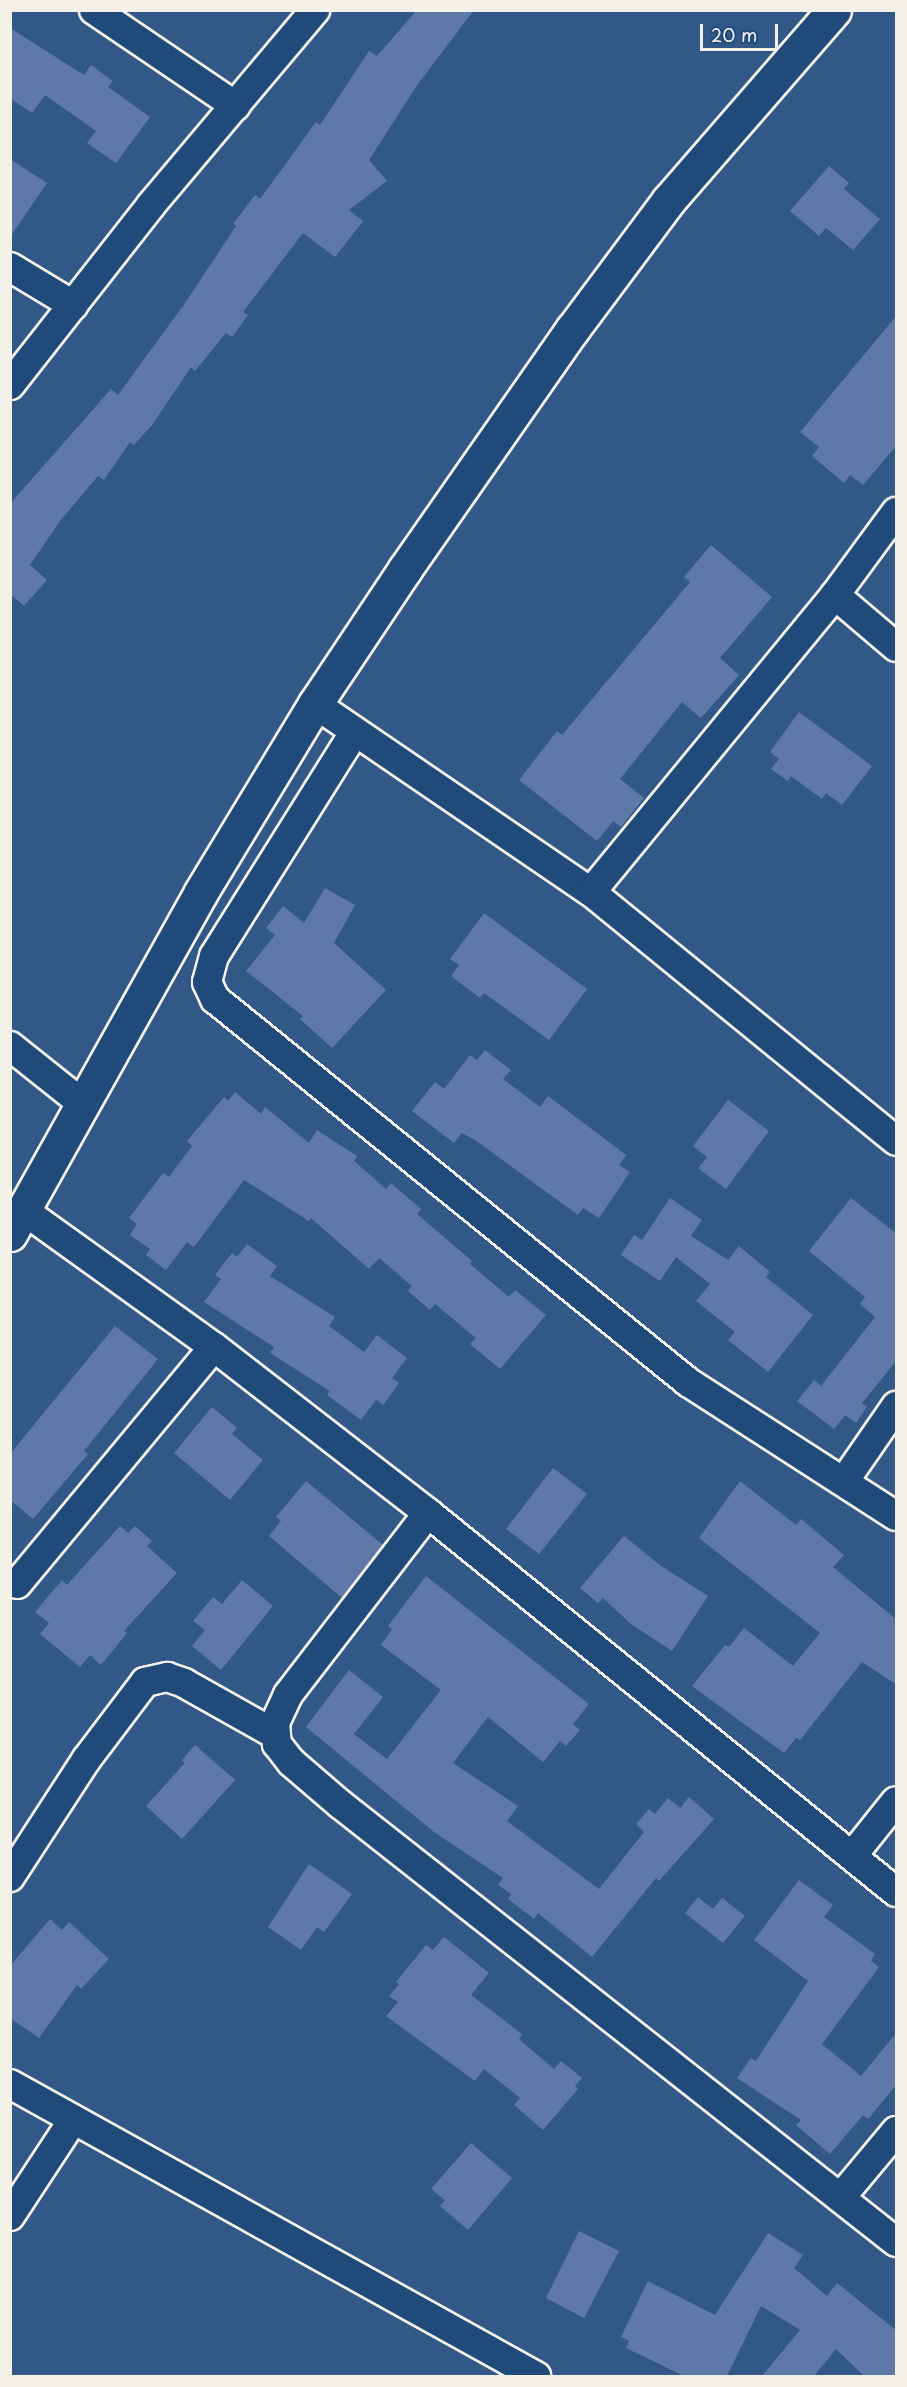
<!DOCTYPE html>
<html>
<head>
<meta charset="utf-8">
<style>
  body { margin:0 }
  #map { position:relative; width:907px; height:2387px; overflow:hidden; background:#325888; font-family:"Playpen Sans",sans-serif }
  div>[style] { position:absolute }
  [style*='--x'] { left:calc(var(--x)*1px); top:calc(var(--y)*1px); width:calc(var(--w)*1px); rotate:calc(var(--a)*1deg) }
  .building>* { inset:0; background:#5e79a7 }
  .roads { filter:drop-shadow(2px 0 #f4f1e8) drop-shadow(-2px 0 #f4f1e8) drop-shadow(0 2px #f4f1e8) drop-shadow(0 -2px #f4f1e8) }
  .minor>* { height:28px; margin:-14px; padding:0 14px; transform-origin:14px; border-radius:14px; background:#1f4a7a }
  .tertiary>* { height:33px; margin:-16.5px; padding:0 16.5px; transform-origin:16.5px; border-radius:16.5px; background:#1f4a7a }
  span { translate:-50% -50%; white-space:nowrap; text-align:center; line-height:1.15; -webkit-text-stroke:6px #1f4a7a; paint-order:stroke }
  .frame { position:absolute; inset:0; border:12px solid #f4f1e8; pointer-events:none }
  .scale { position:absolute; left:700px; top:24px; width:78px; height:27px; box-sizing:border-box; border:3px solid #f4f1e8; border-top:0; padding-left:8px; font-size:18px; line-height:21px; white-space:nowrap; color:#f4f1e8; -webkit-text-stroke:4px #1f4a7a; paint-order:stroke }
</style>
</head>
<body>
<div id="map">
  <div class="building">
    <div style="clip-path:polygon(417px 10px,474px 10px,418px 84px,369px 160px,387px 181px,349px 210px,363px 221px,335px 257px,303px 233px,243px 312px,248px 315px,232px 337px,226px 333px,195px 371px,191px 367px,152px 425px,134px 445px,130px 442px,104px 480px,98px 476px,60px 521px,30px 565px,47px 580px,24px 606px,10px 594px,10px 504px,111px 389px,118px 395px,185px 303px,236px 226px,233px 224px,255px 195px,260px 199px,316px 122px,320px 125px,369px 51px,377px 56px)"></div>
    <div style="clip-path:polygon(10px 28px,84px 75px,91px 65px,113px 81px,108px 87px,150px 117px,116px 163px,87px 143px,96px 131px,45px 95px,32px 113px,10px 98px)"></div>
    <div style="clip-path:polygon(10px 159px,47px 183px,10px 237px)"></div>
    <div style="clip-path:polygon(829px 166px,849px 183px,844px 189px,880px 219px,853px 250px,826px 228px,819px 236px,790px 211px)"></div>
    <div style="clip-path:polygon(897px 315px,897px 445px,863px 485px,850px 475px,844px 483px,812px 456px,819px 447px,800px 432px)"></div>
    <div style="clip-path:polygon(711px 545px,772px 597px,720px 658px,739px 675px,701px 718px,682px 702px,620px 779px,644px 798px,621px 827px,613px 821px,597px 841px,519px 780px,557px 731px,562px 735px,690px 582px,684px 577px)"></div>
    <div style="clip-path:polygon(799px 712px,872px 766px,842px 805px,826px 793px,822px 799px,791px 776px,788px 781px,771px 769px,779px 759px,770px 752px)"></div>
    <div style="clip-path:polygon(325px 888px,355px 905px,334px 943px,386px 990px,332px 1048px,300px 1019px,303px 1016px,246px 971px,275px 935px,266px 928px,283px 906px,304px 923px)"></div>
    <div style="clip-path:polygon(484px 913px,587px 989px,549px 1040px,484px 993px,480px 998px,451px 976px,459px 965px,450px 959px)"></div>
    <div style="clip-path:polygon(485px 1050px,511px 1070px,503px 1079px,540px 1107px,548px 1096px,626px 1155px,619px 1165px,630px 1172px,599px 1218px,583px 1208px,578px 1215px,475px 1140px,462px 1133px,454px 1143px,412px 1111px,435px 1082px,444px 1089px,470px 1055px,477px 1060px)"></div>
    <div style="clip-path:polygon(235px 1092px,261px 1114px,265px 1107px,309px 1143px,317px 1130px,357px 1156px,354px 1161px,386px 1189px,391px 1183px,421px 1209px,417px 1214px,472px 1261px,470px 1264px,509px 1297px,515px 1290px,546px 1315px,500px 1369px,470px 1344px,476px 1338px,435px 1304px,430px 1310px,408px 1291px,412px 1286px,379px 1258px,369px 1269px,311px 1218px,309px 1221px,244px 1180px,194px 1247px,187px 1242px,166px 1270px,146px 1255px,150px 1249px,130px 1235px,137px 1224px,129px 1218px,163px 1173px,169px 1177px,192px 1146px,187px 1141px,224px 1097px,228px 1101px)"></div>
    <div style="clip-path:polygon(728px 1100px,769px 1131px,726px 1189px,698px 1168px,707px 1157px,693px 1146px)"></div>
    <div style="clip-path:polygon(670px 1198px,702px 1220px,691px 1236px,728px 1260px,739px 1246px,770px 1272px,766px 1277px,813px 1315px,768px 1372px,728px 1340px,735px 1332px,696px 1301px,710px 1284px,676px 1257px,660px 1281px,621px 1255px,634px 1235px,642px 1240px)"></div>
    <div style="clip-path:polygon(851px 1198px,897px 1234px,897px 1360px,862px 1403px,867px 1407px,856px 1423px,845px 1415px,834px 1429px,797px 1401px,814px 1380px,821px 1386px,875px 1317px,860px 1304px,865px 1297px,809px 1251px)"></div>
    <div style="clip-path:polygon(247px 1244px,277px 1266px,270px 1276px,335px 1317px,329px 1326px,364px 1352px,377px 1335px,407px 1358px,392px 1378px,399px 1383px,383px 1405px,376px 1400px,361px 1420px,327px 1395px,330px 1391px,270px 1353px,274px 1347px,204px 1302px,221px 1279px,215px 1275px,232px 1253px,237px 1257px)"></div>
    <div style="clip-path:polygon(115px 1326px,158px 1359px,84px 1451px,88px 1454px,33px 1519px,10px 1500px,10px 1454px)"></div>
    <div style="clip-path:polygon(212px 1407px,237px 1428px,232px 1434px,263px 1460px,230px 1500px,174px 1453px)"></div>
    <div style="clip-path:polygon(553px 1468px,587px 1494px,539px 1554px,506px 1529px)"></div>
    <div style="clip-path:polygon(306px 1481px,383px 1545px,342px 1598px,269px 1536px,281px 1521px,276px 1517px)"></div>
    <div style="clip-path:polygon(740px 1481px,796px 1525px,801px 1519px,844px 1555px,833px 1567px,897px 1620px,897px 1685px,862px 1662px,800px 1740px,796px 1738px,784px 1753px,692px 1686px,725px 1645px,729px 1647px,744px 1628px,793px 1666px,820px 1633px,699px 1538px)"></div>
    <div style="clip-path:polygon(120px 1526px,128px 1533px,135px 1526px,152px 1541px,147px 1546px,177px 1573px,124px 1631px,127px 1633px,101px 1665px,90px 1655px,80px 1667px,40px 1634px,49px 1623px,35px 1612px,62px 1580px,67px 1585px)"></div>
    <div style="clip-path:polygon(624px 1536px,661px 1566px,708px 1596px,672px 1651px,631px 1624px,603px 1598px,598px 1603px,580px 1588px)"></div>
    <div style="clip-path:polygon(426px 1576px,589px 1704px,573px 1724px,580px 1730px,566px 1746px,560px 1741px,543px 1762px,488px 1717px,453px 1763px,518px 1806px,507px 1821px,599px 1889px,644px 1832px,636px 1824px,649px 1809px,655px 1814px,668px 1798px,680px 1808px,689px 1797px,714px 1819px,659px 1881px,656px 1878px,592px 1957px,538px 1913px,534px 1919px,508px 1899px,511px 1894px,498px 1885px,503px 1878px,434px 1832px,306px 1727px,349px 1670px,383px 1697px,354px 1734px,387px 1759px,441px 1690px,381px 1645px,392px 1629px,388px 1626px)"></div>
    <div style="clip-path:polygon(242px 1580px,273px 1606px,221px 1670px,192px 1646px,205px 1630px,193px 1621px,213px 1597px,222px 1604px)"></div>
    <div style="clip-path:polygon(195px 1745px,235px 1780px,182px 1839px,146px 1806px,185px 1763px,182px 1760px)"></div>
    <div style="clip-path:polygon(309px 1864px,352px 1894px,324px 1932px,317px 1927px,301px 1950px,268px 1927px)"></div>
    <div style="clip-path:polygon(799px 1880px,833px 1905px,824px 1917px,875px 1954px,871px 1961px,879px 1967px,822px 2044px,861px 2076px,897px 2032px,897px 2084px,868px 2119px,863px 2115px,830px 2154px,796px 2125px,801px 2120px,737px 2078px,751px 2058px,756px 2061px,808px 1981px,754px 1940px)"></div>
    <div style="clip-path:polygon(698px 1897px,713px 1909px,722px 1898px,745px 1916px,723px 1943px,685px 1913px)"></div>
    <div style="clip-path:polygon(50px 1919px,62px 1930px,69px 1922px,109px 1959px,81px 1989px,77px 1985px,39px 2038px,10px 2018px,10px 1966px)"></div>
    <div style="clip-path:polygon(444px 1937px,489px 1973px,471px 1995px,522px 2034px,519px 2039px,554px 2069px,561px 2061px,582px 2078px,575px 2086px,578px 2089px,543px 2130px,514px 2105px,520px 2098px,484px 2069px,475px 2081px,386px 2016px,398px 2002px,389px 1996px,399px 1984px,396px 1982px,426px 1945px,433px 1950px)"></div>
    <div style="clip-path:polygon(471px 2143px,512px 2178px,468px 2230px,440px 2206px,445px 2200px,431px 2189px)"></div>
    <div style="clip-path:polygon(579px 2231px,619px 2251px,584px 2318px,546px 2298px)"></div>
    <div style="clip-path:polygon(768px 2233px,803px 2255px,794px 2268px,827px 2296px,837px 2283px,897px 2331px,897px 2376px,864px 2376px,836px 2349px,814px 2376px,762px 2376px,800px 2330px,761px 2306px,727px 2376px,684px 2376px,626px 2348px,629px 2341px,621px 2337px,648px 2281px,715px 2315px)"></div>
  </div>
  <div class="roads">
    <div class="minor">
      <div style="--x:94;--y:10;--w:171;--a:34.1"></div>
      <div style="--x:10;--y:267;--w:74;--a:31.1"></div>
      <div style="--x:10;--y:385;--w:229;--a:-51.9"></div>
      <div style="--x:151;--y:205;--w:255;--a:-49.9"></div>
      <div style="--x:835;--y:595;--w:80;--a:40.4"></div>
      <div style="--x:315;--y:704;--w:334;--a:34.3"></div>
      <div style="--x:591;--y:892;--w:394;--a:39.2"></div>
      <div style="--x:354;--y:733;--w:263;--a:122.1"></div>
      <div style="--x:214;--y:956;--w:27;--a:105"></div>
      <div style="--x:207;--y:982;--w:19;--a:65"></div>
      <div style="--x:215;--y:999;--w:609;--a:39"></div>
      <div style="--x:688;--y:1382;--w:247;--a:32.8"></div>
      <div style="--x:591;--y:892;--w:384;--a:-50.6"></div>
      <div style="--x:835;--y:595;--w:103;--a:-53.7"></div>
      <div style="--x:10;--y:1046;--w:93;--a:38.5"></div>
      <div style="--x:23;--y:1210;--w:235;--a:35.7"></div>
      <div style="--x:214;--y:1347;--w:271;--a:37.8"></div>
      <div style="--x:428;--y:1513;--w:602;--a:39"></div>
      <div style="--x:845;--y:1480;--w:90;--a:-55.4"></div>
      <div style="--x:428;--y:1513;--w:230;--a:127.6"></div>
      <div style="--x:288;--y:1695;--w:31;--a:115"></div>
      <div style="--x:275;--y:1723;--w:21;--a:85"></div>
      <div style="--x:277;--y:1744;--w:23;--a:52"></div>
      <div style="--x:291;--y:1762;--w:65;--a:40.6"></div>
      <div style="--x:340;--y:1804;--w:708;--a:38.23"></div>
      <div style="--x:17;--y:1584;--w:308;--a:-50.3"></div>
      <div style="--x:852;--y:1856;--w:70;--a:-51.3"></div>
      <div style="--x:10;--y:1877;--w:140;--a:-57"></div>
      <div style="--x:86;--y:1760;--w:98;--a:-52.9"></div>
      <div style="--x:145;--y:1682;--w:23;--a:-13"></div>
      <div style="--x:167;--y:1677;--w:18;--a:19"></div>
      <div style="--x:184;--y:1683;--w:102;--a:29.3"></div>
      <div style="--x:10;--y:2084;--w:602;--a:29.04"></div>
      <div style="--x:841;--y:2197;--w:86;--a:-50.2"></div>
      <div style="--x:10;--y:2216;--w:115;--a:-56.7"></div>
    </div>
    <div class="tertiary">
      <div style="--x:10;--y:1234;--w:392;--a:-60.8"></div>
      <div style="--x:201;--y:892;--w:220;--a:-58.8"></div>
      <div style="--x:315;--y:704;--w:162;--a:-56.3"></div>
      <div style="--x:405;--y:569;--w:292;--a:-55.1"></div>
      <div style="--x:572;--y:330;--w:161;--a:-53.3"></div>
      <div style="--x:668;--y:201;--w:253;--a:-49"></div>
    </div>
  </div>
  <div class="frame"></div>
  <div class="scale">20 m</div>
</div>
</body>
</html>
